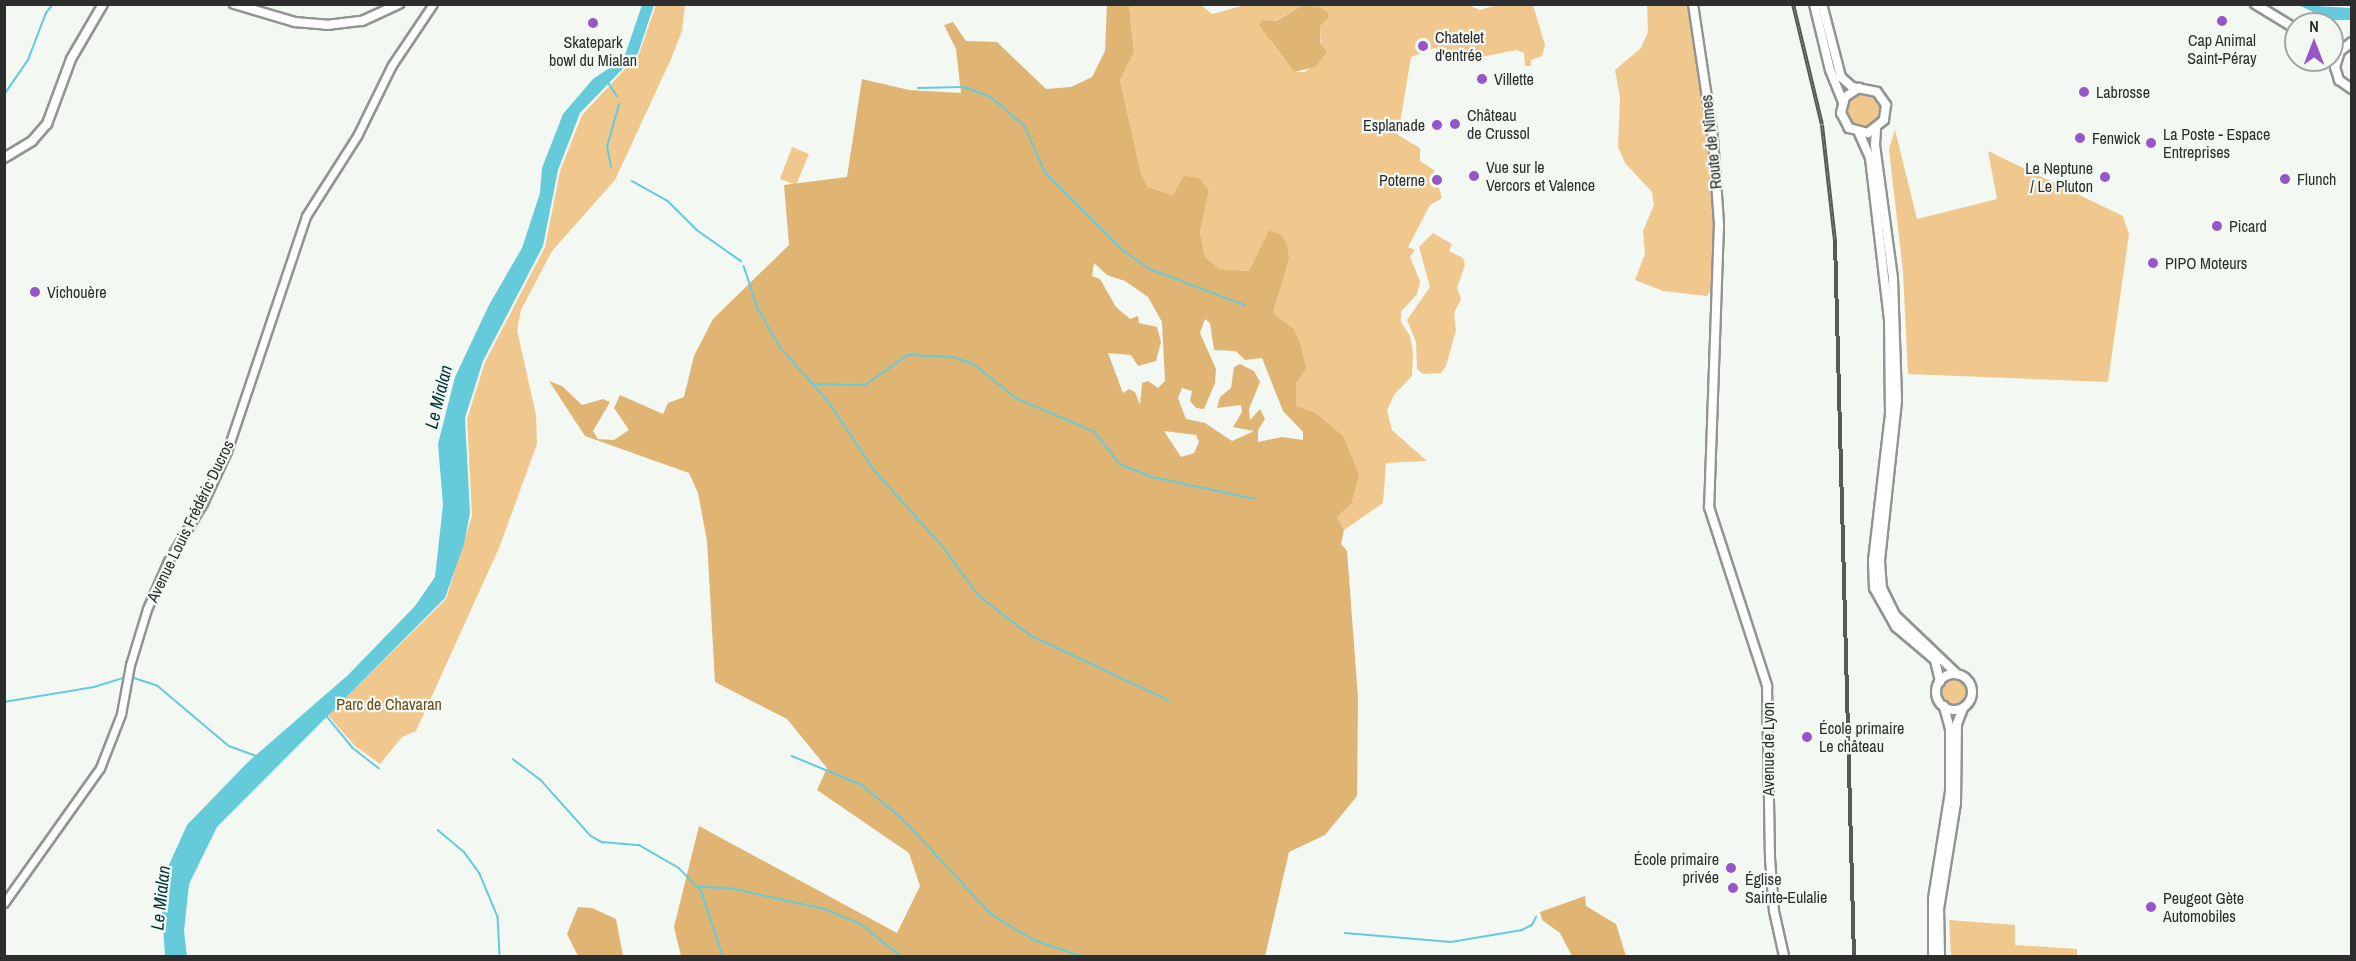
<!DOCTYPE html>
<html>
<head>
<meta charset="utf-8">
<style>
  body { margin:0 }
  #map { position:relative; width:2356px; height:961px; overflow:hidden; background:#f3f8f3; font-family:"Archivo Narrow",sans-serif }
  div>[style] { position:absolute }
  [style*='--x'] { left:calc(var(--x)*1px); top:calc(var(--y)*1px); width:calc(var(--w)*1px); rotate:calc(var(--a)*1deg) }
  .green>* { inset:0; background:#f0c88d }
  .round { border-radius:50% }
  .forest>* { inset:0; background:#e0b573 }
  .water>* { inset:0; background:#65cbdb }
  .stream>* { height:1.5px; margin:-0.75px; padding:0 0.75px; transform-origin:0.75px; border-radius:0.75px; background:#65cbdb }
  .roads { filter:drop-shadow(2px 0 #919591) drop-shadow(-2px 0 #919591) drop-shadow(0 2px #919591) drop-shadow(0 -2px #919591) }
  .secondary>* { height:7px; margin:-3.5px; padding:0 3.5px; transform-origin:3.5px; border-radius:3.5px; background:#fff }
  .primary>* { height:8px; margin:-4px; padding:0 4px; transform-origin:4px; border-radius:4px; background:#fff }
  .primary>.ring { margin:-4px; padding:0; box-sizing:content-box; background:none; border:8px solid #fff; border-radius:50% }
  .rail>* { height:4px; margin-top:-2px; transform-origin:0; background:repeating-linear-gradient(90deg,#f3f8f3 0 4.5px,#585a58 0 9px); box-sizing:border-box; border-block:2px solid #585a58 }
  .dots>* { width:16px; height:16px; translate:-50% -50%; box-sizing:border-box; border:3px solid #f3f8f3; border-radius:50% }
  span { translate:-50% -50%; white-space:nowrap; text-align:center; line-height:1.15; -webkit-text-stroke:4.5px #f3f8f3; paint-order:stroke }
  .poi-label { font-size:16px; color:#2c2d2c }
  .left { translate:0 -50%; text-align:left }
  .right { translate:-100% -50%; text-align:right }
  .street-label { font-size:16px; color:#2c2d2c }
  .park-label { font-size:16px; color:#684b19 }
  .water-label { font-size:18px; color:#003339; font-style:italic }
  .frame { position:absolute; inset:0; border:6px solid #2c2d2c; pointer-events:none }
  .north { position:absolute; left:2284px; top:12px; width:60px; height:60px; box-sizing:border-box; background:#f3f8f3; border:2px solid #a3a7a3; border-radius:50%; rotate:0deg; font-size:16px; font-weight:700; line-height:24px; text-align:center; color:#2c2d2c }
  .north::after { content:''; display:block; margin:auto; width:21px; height:27px; background:#9755ca; clip-path:polygon(50% 0,100% 100%,50% 72%,0 100%) }
</style>
</head>
<body>
<div id="map">
  <div class="green">
    <div style="clip-path:polygon(evenodd,1249px 4px,1466px 4px,1480px 10px,1497px 5px,1533px 5px,1545px 45px,1542px 56px,1531px 60px,1531px 66px,1525px 66px,1524px 53px,1516px 50px,1476px 58px,1434px 48px,1411px 57px,1398px 135px,1420px 148px,1420px 161px,1434px 170px,1442px 198px,1430px 205px,1408px 247px,1415px 250px,1410px 257px,1420px 281px,1417px 294px,1401px 312px,1401px 322px,1410px 336px,1413px 352px,1412px 376px,1394px 395px,1387px 410px,1392px 430px,1427px 461px,1386px 463px,1383px 503px,1344px 530px,1337px 517px,1351px 504px,1314px 412px,1296px 406px,1293px 328px,1273px 313px,1278px 296px,1269px 231px,1249px 271px,1220px 269px,1205px 257px,1200px 232px,1209px 191px,1173px 195px,1148px 187px,1141px 174px,1120px 80px,1134px 52px,1129px 5px,1201px 5px,1212px 14px,1249px 4px,1303px 5px,1329px 18px,1320px 26px,1321px 58px,1305px 72px,1294px 72px,1272px 43px,1263px 20px,1275px 21px,1303px 5px)"></div>
    <div style="clip-path:polygon(656px 5px,685px 5px,682px 31px,671px 59px,615px 180px,552px 251px,521px 310px,517px 330px,536px 415px,537px 444px,499px 548px,416px 731px,402px 737px,380px 764px,355px 746px,328px 715px,446px 599px,472px 516px,467px 419px,485px 362px,545px 247px,560px 171px,582px 115px,639px 54px)"></div>
    <div style="clip-path:polygon(1647px 5px,1693px 5px,1713px 138px,1718px 281px,1707px 296px,1663px 291px,1635px 280px,1645px 254px,1643px 231px,1654px 205px,1652px 192px,1625px 163px,1618px 147px,1620px 97px,1615px 70px,1641px 48px,1648px 32px)"></div>
    <div class="round" style="left:1845px;top:92px;width:36px;height:36px"></div>
    <div style="clip-path:polygon(1895px 130px,1917px 219px,1997px 199px,1988px 151px,2123px 216px,2129px 234px,2108px 382px,1908px 374px,1903px 272px,1889px 149px)"></div>
    <div style="clip-path:polygon(792px 147px,809px 154px,796px 185px,780px 179px)"></div>
    <div style="clip-path:polygon(1433px 233px,1452px 244px,1449px 251px,1463px 258px,1465px 265px,1457px 288px,1461px 299px,1454px 313px,1456px 330px,1446px 366px,1441px 373px,1423px 374px,1417px 369px,1416px 342px,1407px 320px,1430px 287px,1419px 247px)"></div>
    <div class="round" style="left:1941px;top:679px;width:26px;height:26px"></div>
    <div style="clip-path:polygon(1949px 920px,2015px 925px,2015px 945px,2077px 949px,2077px 956px,1951px 956px)"></div>
  </div>
  <div class="forest">
    <div style="clip-path:polygon(evenodd,1107px 5px,1129px 5px,1134px 52px,1120px 80px,1141px 174px,1148px 187px,1173px 195px,1184px 176px,1199px 178px,1209px 191px,1200px 232px,1205px 257px,1220px 269px,1249px 271px,1269px 230px,1281px 235px,1287px 245px,1289px 258px,1273px 313px,1293px 328px,1300px 343px,1306px 368px,1296px 383px,1296px 406px,1314px 412px,1343px 436px,1359px 475px,1351px 504px,1337px 517px,1344px 530px,1341px 544px,1347px 551px,1358px 698px,1357px 796px,1325px 835px,1289px 852px,1265px 956px,681px 956px,674px 927px,699px 826px,897px 933px,920px 886px,909px 853px,817px 790px,827px 768px,787px 719px,715px 682px,707px 541px,698px 493px,689px 473px,585px 436px,549px 381px,562px 386px,582px 405px,603px 399px,610px 402px,593px 431px,598px 439px,614px 440px,629px 430px,614px 408px,620px 395px,663px 414px,668px 403px,684px 397px,694px 356px,713px 319px,789px 245px,784px 185px,847px 177px,862px 79px,909px 90px,961px 93px,956px 49px,944px 25px,953px 22px,966px 41px,997px 42px,1046px 89px,1071px 87px,1092px 77px,1105px 51px,1107px 5px,1094px 263px,1107px 275px,1125px 281px,1148px 297px,1162px 322px,1165px 381px,1158px 388px,1148px 381px,1142px 383px,1140px 405px,1135px 392px,1129px 389px,1123px 393px,1108px 353px,1131px 355px,1138px 366px,1156px 361px,1161px 342px,1157px 327px,1139px 323px,1138px 316px,1130px 319px,1116px 307px,1100px 279px,1092px 276px,1094px 263px,1107px 5px,1205px 319px,1210px 323px,1214px 350px,1236px 351px,1245px 360px,1262px 358px,1283px 411px,1303px 432px,1303px 440px,1282px 437px,1258px 442px,1258px 430px,1265px 419px,1260px 409px,1250px 420px,1249px 409px,1260px 382px,1254px 371px,1240px 364px,1234px 367px,1231px 388px,1220px 397px,1217px 408px,1241px 405px,1242px 412px,1233px 427px,1254px 431px,1232px 441px,1205px 423px,1186px 419px,1178px 398px,1182px 388px,1192px 391px,1190px 401px,1196px 408px,1204px 409px,1215px 383px,1216px 369px,1200px 333px,1205px 319px,1107px 5px,1164px 431px,1196px 435px,1199px 442px,1194px 453px,1181px 457px,1164px 431px)"></div>
    <div style="clip-path:polygon(1303px 5px,1320px 7px,1327px 12px,1329px 18px,1320px 26px,1320px 43px,1327px 52px,1315px 67px,1294px 72px,1259px 25px,1263px 20px,1276px 21px)"></div>
    <div style="clip-path:polygon(1585px 896px,1586px 906px,1616px 924px,1626px 956px,1572px 956px,1560px 933px,1542px 920px,1540px 912px)"></div>
    <div style="clip-path:polygon(578px 907px,592px 908px,616px 919px,623px 956px,578px 956px,567px 934px)"></div>
  </div>
  <div class="water">
    <div style="clip-path:polygon(642px 5px,654px 5px,638px 53px,580px 113px,558px 170px,543px 246px,483px 361px,465px 418px,470px 513px,464px 544px,445px 598px,217px 827px,189px 884px,184px 931px,187px 956px,165px 956px,161px 897px,164px 876px,187px 825px,248px 762px,348px 675px,415px 606px,435px 577px,443px 505px,438px 444px,455px 377px,489px 305px,522px 248px,540px 193px,542px 168px,563px 114px,593px 79px,624px 58px)"></div>
    <div style="clip-path:polygon(2299px 5px,2351px 8px,2351px 20px,2328px 20px)"></div>
  </div>
  <div class="stream">
    <div style="--x:608;--y:82;--w:17;--a:57"></div>
    <div style="--x:918;--y:88;--w:46;--a:-1.2"></div>
    <div style="--x:964;--y:87;--w:29;--a:20"></div>
    <div style="--x:991;--y:97;--w:45;--a:40.5"></div>
    <div style="--x:1025;--y:126;--w:50;--a:66.5"></div>
    <div style="--x:1045;--y:172;--w:113;--a:45"></div>
    <div style="--x:1125;--y:252;--w:30;--a:34"></div>
    <div style="--x:1150;--y:269;--w:102;--a:20.8"></div>
    <div style="--x:4;--y:95;--w:42;--a:-55.6"></div>
    <div style="--x:28;--y:60;--w:50;--a:-69"></div>
    <div style="--x:46;--y:13;--w:11;--a:-52"></div>
    <div style="--x:611;--y:167;--w:20;--a:-101"></div>
    <div style="--x:607;--y:147;--w:44;--a:-74.1"></div>
    <div style="--x:632;--y:181;--w:41;--a:29.1"></div>
    <div style="--x:668;--y:201;--w:41;--a:45"></div>
    <div style="--x:697;--y:230;--w:54;--a:35.2"></div>
    <div style="--x:744;--y:266;--w:44;--a:71.6"></div>
    <div style="--x:758;--y:308;--w:45;--a:60.6"></div>
    <div style="--x:780;--y:347;--w:74;--a:48.3"></div>
    <div style="--x:829;--y:402;--w:83;--a:56.3"></div>
    <div style="--x:875;--y:471;--w:103;--a:48.1"></div>
    <div style="--x:944;--y:548;--w:59;--a:53.9"></div>
    <div style="--x:979;--y:596;--w:64;--a:37.4"></div>
    <div style="--x:1030;--y:635;--w:153;--a:25.2"></div>
    <div style="--x:813;--y:384;--w:52;--a:1.1"></div>
    <div style="--x:865;--y:385;--w:52;--a:-34.9"></div>
    <div style="--x:908;--y:355;--w:45;--a:2.5"></div>
    <div style="--x:953;--y:357;--w:22;--a:18"></div>
    <div style="--x:974;--y:364;--w:54;--a:39"></div>
    <div style="--x:1016;--y:398;--w:86;--a:23.3"></div>
    <div style="--x:1095;--y:432;--w:41;--a:52"></div>
    <div style="--x:1120;--y:464;--w:35;--a:22"></div>
    <div style="--x:1153;--y:477;--w:104;--a:12.2"></div>
    <div style="--x:131;--y:677;--w:28;--a:18"></div>
    <div style="--x:158;--y:686;--w:93;--a:40.2"></div>
    <div style="--x:229;--y:746;--w:29;--a:20"></div>
    <div style="--x:4;--y:702;--w:91;--a:-9.5"></div>
    <div style="--x:94;--y:687;--w:34;--a:-17"></div>
    <div style="--x:325;--y:714;--w:44;--a:50.5"></div>
    <div style="--x:353;--y:748;--w:33;--a:38"></div>
    <div style="--x:792;--y:756;--w:76;--a:22.5"></div>
    <div style="--x:862;--y:785;--w:53;--a:39.7"></div>
    <div style="--x:903;--y:819;--w:129;--a:47.2"></div>
    <div style="--x:991;--y:914;--w:50;--a:31.2"></div>
    <div style="--x:1034;--y:940;--w:50;--a:18.8"></div>
    <div style="--x:513;--y:759;--w:34;--a:37"></div>
    <div style="--x:540;--y:779;--w:76;--a:48.2"></div>
    <div style="--x:591;--y:836;--w:13;--a:29"></div>
    <div style="--x:602;--y:842;--w:37;--a:5"></div>
    <div style="--x:639;--y:845;--w:46;--a:29.9"></div>
    <div style="--x:679;--y:868;--w:33;--a:46"></div>
    <div style="--x:702;--y:892;--w:67;--a:71.8"></div>
    <div style="--x:438;--y:830;--w:35;--a:40"></div>
    <div style="--x:465;--y:853;--w:26;--a:54"></div>
    <div style="--x:480;--y:874;--w:47;--a:67.3"></div>
    <div style="--x:498;--y:917;--w:39;--a:87"></div>
    <div style="--x:699;--y:887;--w:31;--a:2"></div>
    <div style="--x:730;--y:888;--w:97;--a:12.5"></div>
    <div style="--x:825;--y:909;--w:39;--a:23"></div>
    <div style="--x:861;--y:924;--w:51;--a:38.7"></div>
    <div style="--x:1345;--y:933;--w:106;--a:4.9"></div>
    <div style="--x:1451;--y:942;--w:72;--a:-9.6"></div>
    <div style="--x:1522;--y:930;--w:11;--a:-27"></div>
    <div style="--x:1532;--y:925;--w:9;--a:-63"></div>
  </div>
  <div class="roads">
    <div class="secondary">
      <div style="--x:4;--y:903;--w:166;--a:-54.6"></div>
      <div style="--x:100;--y:768;--w:58;--a:-68.7"></div>
      <div style="--x:121;--y:714;--w:50;--a:-79.6"></div>
      <div style="--x:130;--y:665;--w:59;--a:-73.1"></div>
      <div style="--x:147;--y:609;--w:52;--a:-66.4"></div>
      <div style="--x:168;--y:561;--w:68;--a:-58.9"></div>
      <div style="--x:203;--y:503;--w:57;--a:-65.2"></div>
      <div style="--x:227;--y:451;--w:248;--a:-71.4"></div>
      <div style="--x:306;--y:216;--w:95;--a:-57.5"></div>
      <div style="--x:357;--y:136;--w:79;--a:-63.8"></div>
      <div style="--x:392;--y:65;--w:73;--a:-56.1"></div>
    </div>
    <div class="primary">
      <div style="--x:234;--y:4;--w:64;--a:16.4"></div>
      <div style="--x:295;--y:22;--w:32;--a:5"></div>
      <div style="--x:327;--y:25;--w:35;--a:-7"></div>
      <div style="--x:362;--y:21;--w:41;--a:-24.7"></div>
      <div style="--x:1693;--y:4;--w:135;--a:81.5"></div>
      <div style="--x:1713;--y:138;--w:86;--a:86"></div>
      <div style="--x:1719;--y:224;--w:283;--a:92"></div>
      <div style="--x:1709;--y:507;--w:188;--a:72"></div>
      <div style="--x:1767;--y:686;--w:172;--a:89"></div>
      <div style="--x:1770;--y:858;--w:53;--a:85.7"></div>
      <div style="--x:1774;--y:911;--w:46;--a:77.5"></div>
      <div style="--x:1814;--y:4;--w:68;--a:76.4"></div>
      <div style="--x:1830;--y:70;--w:35;--a:68"></div>
      <div style="--x:1822;--y:4;--w:75;--a:75.4"></div>
      <div style="--x:1841;--y:77;--w:15;--a:42"></div>
      <div style="--x:1852;--y:87;--w:25;--a:11"></div>
      <div style="--x:1877;--y:92;--w:16;--a:55"></div>
      <div style="--x:1886;--y:105;--w:15;--a:98"></div>
      <div style="--x:1884;--y:120;--w:21;--a:141"></div>
      <div style="--x:1868;--y:133;--w:20;--a:-165"></div>
      <div style="--x:1849;--y:128;--w:17;--a:-118"></div>
      <div style="--x:1841;--y:113;--w:16;--a:-76"></div>
      <div style="--x:1845;--y:97;--w:17;--a:-33"></div>
      <div style="--x:2255;--y:4;--w:48;--a:31.4"></div>
      <div style="--x:2352;--y:42;--w:15;--a:143"></div>
      <div style="--x:2340;--y:51;--w:17;--a:107"></div>
      <div style="--x:2335;--y:67;--w:14;--a:73"></div>
      <div style="--x:2339;--y:80;--w:16;--a:35"></div>
      <div style="--x:1876;--y:130;--w:15;--a:94"></div>
      <div style="--x:1875;--y:145;--w:135;--a:82.3"></div>
      <div style="--x:1893;--y:279;--w:122;--a:88.1"></div>
      <div style="--x:1897;--y:401;--w:161;--a:96.1"></div>
      <div style="--x:1880;--y:561;--w:27;--a:86"></div>
      <div style="--x:1882;--y:588;--w:30;--a:64"></div>
      <div style="--x:1895;--y:615;--w:86;--a:43.6"></div>
      <div style="--x:1859;--y:133;--w:27;--a:66"></div>
      <div style="--x:1870;--y:158;--w:162;--a:83.3"></div>
      <div style="--x:1889;--y:319;--w:95;--a:89.4"></div>
      <div style="--x:1890;--y:414;--w:147;--a:96.6"></div>
      <div style="--x:1873;--y:560;--w:28;--a:88"></div>
      <div style="--x:1874;--y:588;--w:45;--a:60.6"></div>
      <div style="--x:1896;--y:627;--w:51;--a:40.2"></div>
      <div style="--x:1935;--y:660;--w:22;--a:77"></div>
      <div style="--x:4;--y:158;--w:33;--a:-31"></div>
      <div style="--x:32;--y:141;--w:23;--a:-49"></div>
      <div style="--x:47;--y:124;--w:69;--a:-69.7"></div>
      <div style="--x:71;--y:59;--w:64;--a:-59.8"></div>
      <div class="ring" style="left:1936px;top:674px;width:28px;height:28px"></div>
      <div style="--x:1933;--y:956;--w:57;--a:-90"></div>
      <div style="--x:1933;--y:899;--w:108;--a:-81"></div>
      <div style="--x:1950;--y:792;--w:63;--a:-90"></div>
      <div style="--x:1950;--y:729;--w:24;--a:-105"></div>
      <div style="--x:1940;--y:956;--w:47;--a:-91.2"></div>
      <div style="--x:1939;--y:909;--w:107;--a:-80.9"></div>
      <div style="--x:1956;--y:803;--w:79;--a:-89.3"></div>
      <div style="--x:1957;--y:724;--w:17;--a:-69"></div>
    </div>
  </div>
  <div class="rail">
    <div style="--x:1793;--y:4;--w:124;--a:76.5"></div>
    <div style="--x:1822;--y:125;--w:117;--a:83.6"></div>
    <div style="--x:1835;--y:241;--w:715;--a:88.48"></div>
  </div>
  <div class="dots">
    <div style="left:2222px;top:21px;background:#9755ca"></div>
    <div style="left:593px;top:23px;background:#9755ca"></div>
    <div style="left:1423px;top:46px;background:#9755ca"></div>
    <div style="left:1482px;top:79px;background:#9755ca"></div>
    <div style="left:2084px;top:92px;background:#9755ca"></div>
    <div style="left:1455px;top:124px;background:#9755ca"></div>
    <div style="left:1437px;top:125px;background:#9755ca"></div>
    <div style="left:2080px;top:138px;background:#9755ca"></div>
    <div style="left:2151px;top:143px;background:#9755ca"></div>
    <div style="left:1474px;top:176px;background:#9755ca"></div>
    <div style="left:2105px;top:177px;background:#9755ca"></div>
    <div style="left:2285px;top:179px;background:#9755ca"></div>
    <div style="left:1437px;top:180px;background:#9755ca"></div>
    <div style="left:2217px;top:226px;background:#9755ca"></div>
    <div style="left:2153px;top:263px;background:#9755ca"></div>
    <div style="left:35px;top:292px;background:#9755ca"></div>
    <div style="left:1807px;top:737px;background:#9755ca"></div>
    <div style="left:1731px;top:868px;background:#9755ca"></div>
    <div style="left:1733px;top:888px;background:#9755ca"></div>
    <div style="left:2151px;top:907px;background:#9755ca"></div>
  </div>
  <div class="poi-label">
    <span class="left" style="left:1435px;top:46px">Chatelet<br>d'entrée</span>
    <span style="left:2222px;top:49px">Cap Animal<br>Saint-Péray</span>
    <span style="left:593px;top:51px">Skatepark<br>bowl du Mialan</span>
    <span class="left" style="left:1494px;top:79px">Villette</span>
    <span class="left" style="left:2096px;top:92px">Labrosse</span>
    <span class="left" style="left:1467px;top:124px">Château<br>de Crussol</span>
    <span class="right" style="left:1425px;top:125px">Esplanade</span>
    <span class="left" style="left:2163px;top:143px">La Poste - Espace<br>Entreprises</span>
    <span class="left" style="left:2092px;top:138px">Fenwick</span>
    <span class="left" style="left:1486px;top:176px">Vue sur le<br>Vercors et Valence</span>
    <span class="right" style="left:2093px;top:177px">Le Neptune<br>/ Le Pluton</span>
    <span class="left" style="left:2297px;top:179px">Flunch</span>
    <span class="right" style="left:1425px;top:180px">Poterne</span>
    <span class="left" style="left:2229px;top:226px">Picard</span>
    <span class="left" style="left:2165px;top:263px">PIPO Moteurs</span>
    <span class="left" style="left:47px;top:292px">Vichouère</span>
    <span class="left" style="left:1819px;top:737px">École primaire<br>Le château</span>
    <span class="right" style="left:1719px;top:868px">École primaire<br>privée</span>
    <span class="left" style="left:1745px;top:888px">Église<br>Sainte-Eulalie</span>
    <span class="left" style="left:2163px;top:907px">Peugeot Gète<br>Automobiles</span>
  </div>
  <div class="street-label">
    <span style="left:1711px;top:142px;rotate:-96deg">Route de Nîmes</span>
    <span style="left:190px;top:521px;rotate:-64deg">Avenue Louis Frédéric Ducros</span>
    <span style="left:1768px;top:749px;rotate:-90deg">Avenue de Lyon</span>
  </div>
  <div class="park-label">
    <span style="left:389px;top:704px">Parc de Chavaran</span>
  </div>
  <div class="water-label">
    <span style="left:439px;top:397px;rotate:-76deg">Le Mialan</span>
    <span style="left:161px;top:898px;rotate:-84deg">Le Mialan</span>
  </div>
  <div class="frame"></div>
  <div class="north">N</div>
</div>
</body>
</html>
